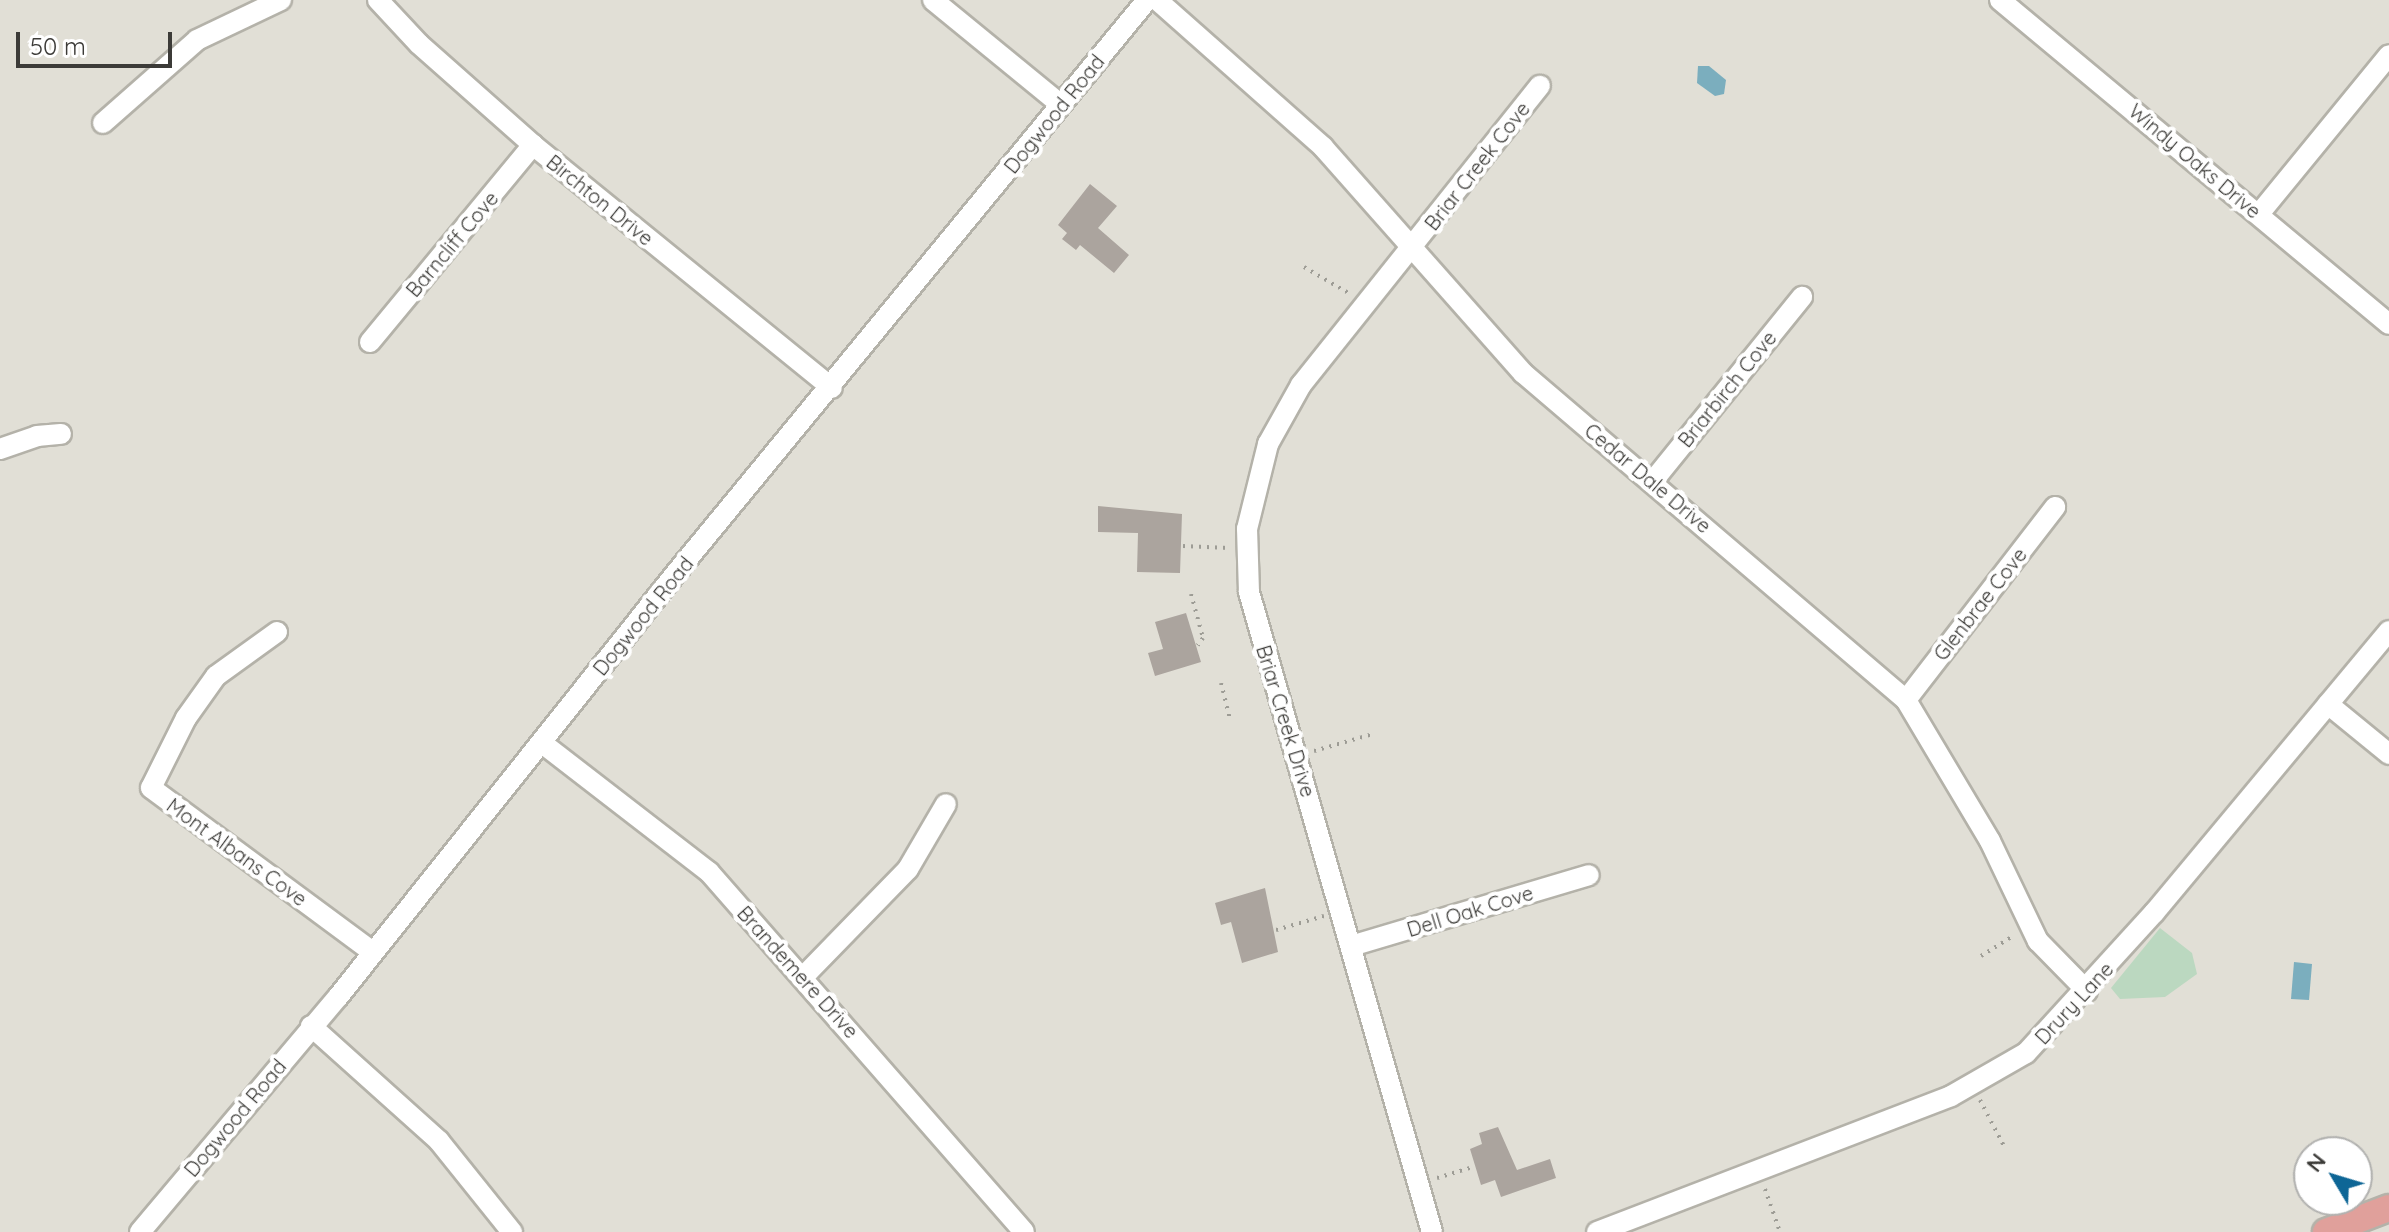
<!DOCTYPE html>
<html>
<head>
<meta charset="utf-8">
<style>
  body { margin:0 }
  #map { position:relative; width:2389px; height:1232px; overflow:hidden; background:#e1dfd6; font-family:Quicksand,sans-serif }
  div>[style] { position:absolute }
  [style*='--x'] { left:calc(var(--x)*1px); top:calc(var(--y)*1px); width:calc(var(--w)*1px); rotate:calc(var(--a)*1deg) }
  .green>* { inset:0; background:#bbd8c0 }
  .water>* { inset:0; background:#7baebe }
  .building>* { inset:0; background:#aba49e }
  .path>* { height:4px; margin-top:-2px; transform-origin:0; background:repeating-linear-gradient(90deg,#9d9c95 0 2px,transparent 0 8px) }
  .roads { filter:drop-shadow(2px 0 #b4b2a9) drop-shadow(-2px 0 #b4b2a9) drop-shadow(0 2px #b4b2a9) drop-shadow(0 -2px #b4b2a9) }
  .minor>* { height:20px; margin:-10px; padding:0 10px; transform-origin:10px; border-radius:10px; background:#fff }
  .major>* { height:26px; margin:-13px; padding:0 13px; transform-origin:13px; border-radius:13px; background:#e0a09b }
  span { translate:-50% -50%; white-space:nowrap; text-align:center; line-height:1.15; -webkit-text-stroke:8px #fff; paint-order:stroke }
  .street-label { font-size:20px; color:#3c3b38 }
  .north { position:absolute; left:2293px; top:1136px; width:80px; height:80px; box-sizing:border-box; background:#fff; border:2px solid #b1b1af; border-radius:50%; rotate:308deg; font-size:22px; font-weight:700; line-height:32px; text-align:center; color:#3c3b38 }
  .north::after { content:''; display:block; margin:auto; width:28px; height:36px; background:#0e6696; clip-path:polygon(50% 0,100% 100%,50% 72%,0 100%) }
  .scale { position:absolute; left:16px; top:32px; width:156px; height:36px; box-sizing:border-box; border:4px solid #3c3b38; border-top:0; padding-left:10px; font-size:24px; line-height:28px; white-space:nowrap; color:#3c3b38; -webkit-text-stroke:6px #fff; paint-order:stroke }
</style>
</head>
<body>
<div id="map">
  <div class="green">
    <div style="clip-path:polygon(2160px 928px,2192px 953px,2197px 974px,2165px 997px,2120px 999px,2111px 988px)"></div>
  </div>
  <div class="water">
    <div style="clip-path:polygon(1698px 66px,1709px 66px,1726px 80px,1724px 94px,1715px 96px,1697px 83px)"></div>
    <div style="clip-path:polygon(2294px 962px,2312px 964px,2309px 1000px,2291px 999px)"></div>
  </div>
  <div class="building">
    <div style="clip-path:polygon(1090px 184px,1117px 206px,1098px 228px,1129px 255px,1114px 273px,1080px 245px,1076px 250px,1062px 239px,1067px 233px,1058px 225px)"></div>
    <div style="clip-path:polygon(1098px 506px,1182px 514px,1180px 573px,1137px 572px,1138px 533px,1098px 532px)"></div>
    <div style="clip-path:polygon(1186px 613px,1201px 662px,1155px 676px,1148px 653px,1163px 649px,1155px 622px)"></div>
    <div style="clip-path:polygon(1265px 888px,1278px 952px,1242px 963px,1231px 922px,1221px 925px,1215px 903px)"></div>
    <div style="clip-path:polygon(1498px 1127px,1517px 1170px,1550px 1159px,1556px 1178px,1501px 1197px,1495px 1180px,1481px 1185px,1470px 1149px,1482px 1144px,1479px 1133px)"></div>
  </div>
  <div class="path">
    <div style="--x:1304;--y:267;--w:53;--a:30.4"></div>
    <div style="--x:1183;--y:546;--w:46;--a:2.5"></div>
    <div style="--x:1191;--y:594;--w:46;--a:74.7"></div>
    <div style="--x:1203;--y:638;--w:9;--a:126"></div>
    <div style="--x:1221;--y:683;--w:37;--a:76"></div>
    <div style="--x:1314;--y:751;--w:61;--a:-16.1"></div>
    <div style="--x:1276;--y:930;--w:50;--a:-16.3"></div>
    <div style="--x:1981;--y:956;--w:38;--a:-32"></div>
    <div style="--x:1980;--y:1100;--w:54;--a:62.5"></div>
    <div style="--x:1437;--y:1178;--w:38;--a:-17"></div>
    <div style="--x:1765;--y:1189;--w:46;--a:70.8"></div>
  </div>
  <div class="roads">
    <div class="minor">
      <div style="--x:378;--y:0;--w:60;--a:47"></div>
      <div style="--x:419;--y:44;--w:152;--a:41.5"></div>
      <div style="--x:533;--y:145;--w:385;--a:39.1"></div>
      <div style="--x:933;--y:0;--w:164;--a:39.3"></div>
      <div style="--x:1157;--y:0;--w:222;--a:41.5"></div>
      <div style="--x:1323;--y:147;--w:302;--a:48.5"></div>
      <div style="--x:1523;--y:373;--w:504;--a:40.49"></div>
      <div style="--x:1906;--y:700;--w:164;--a:59.2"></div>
      <div style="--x:1990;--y:841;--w:111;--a:64.4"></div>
      <div style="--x:2038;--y:941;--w:70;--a:45.6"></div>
      <div style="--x:2000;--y:0;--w:506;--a:39.79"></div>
      <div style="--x:103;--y:123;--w:125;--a:-41.4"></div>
      <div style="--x:197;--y:40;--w:93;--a:-25.5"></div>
      <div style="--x:2259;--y:214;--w:205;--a:-50.7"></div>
      <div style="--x:370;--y:342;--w:256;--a:-50.4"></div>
      <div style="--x:0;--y:449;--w:39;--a:-19"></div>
      <div style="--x:37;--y:436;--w:24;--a:-5"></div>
      <div style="--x:1653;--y:481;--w:237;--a:-51"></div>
      <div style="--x:277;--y:632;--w:75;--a:144.2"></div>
      <div style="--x:216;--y:676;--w:52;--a:125.5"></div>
      <div style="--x:186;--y:718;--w:78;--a:116.6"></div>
      <div style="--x:151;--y:788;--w:276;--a:36.5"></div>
      <div style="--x:1906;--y:700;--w:244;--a:-52.3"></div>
      <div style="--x:2328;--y:704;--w:79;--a:39.3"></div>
      <div style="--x:542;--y:743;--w:211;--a:37.7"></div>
      <div style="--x:709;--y:872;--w:478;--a:48.8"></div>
      <div style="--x:1351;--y:946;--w:248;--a:-16.6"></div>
      <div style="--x:804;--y:976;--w:149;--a:-45.8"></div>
      <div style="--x:908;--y:869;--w:75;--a:-59.7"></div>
      <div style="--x:311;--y:1026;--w:172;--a:41.9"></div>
      <div style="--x:439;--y:1141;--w:117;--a:51.3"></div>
      <div style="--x:140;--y:1232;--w:307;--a:-49.9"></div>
      <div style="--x:338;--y:997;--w:542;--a:-51.44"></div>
      <div style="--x:676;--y:573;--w:742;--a:-50.58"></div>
      <div style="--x:1432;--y:1232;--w:666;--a:-105.96"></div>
      <div style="--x:1249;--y:592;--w:63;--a:-91.8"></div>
      <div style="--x:1247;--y:529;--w:88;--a:-76.1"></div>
      <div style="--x:1268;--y:444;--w:68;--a:-60.8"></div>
      <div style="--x:1301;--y:385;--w:383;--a:-51.4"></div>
      <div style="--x:1597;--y:1232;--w:379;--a:-21"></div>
      <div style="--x:1951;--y:1096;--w:86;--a:-29.8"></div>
      <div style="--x:2026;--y:1053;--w:190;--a:-47.6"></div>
      <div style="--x:2154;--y:913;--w:367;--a:-50.2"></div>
    </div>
    <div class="major">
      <div style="--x:2326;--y:1232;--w:67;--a:-20.9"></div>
    </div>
  </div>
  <div class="street-label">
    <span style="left:1054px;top:114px;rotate:-51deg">Dogwood Road</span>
    <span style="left:2195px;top:161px;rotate:40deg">Windy Oaks Drive</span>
    <span style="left:1477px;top:166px;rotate:-52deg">Briar Creek Cove</span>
    <span style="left:600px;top:200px;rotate:39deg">Birchton Drive</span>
    <span style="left:452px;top:244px;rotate:-50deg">Barncliff Cove</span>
    <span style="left:1727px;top:389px;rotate:-51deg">Briarbirch Cove</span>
    <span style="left:1648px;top:478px;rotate:40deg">Cedar Dale Drive</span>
    <span style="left:1980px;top:604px;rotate:-52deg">Glenbrae Cove</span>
    <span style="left:643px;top:616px;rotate:-51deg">Dogwood Road</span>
    <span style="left:1286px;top:721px;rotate:73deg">Briar Creek Drive</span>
    <span style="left:237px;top:852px;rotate:36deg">Mont Albans Cove</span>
    <span style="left:1470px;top:911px;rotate:-17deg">Dell Oak Cove</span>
    <span style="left:798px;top:972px;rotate:48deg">Brandemere Drive</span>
    <span style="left:2074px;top:1003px;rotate:-47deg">Drury Lane</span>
    <span style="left:235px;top:1118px;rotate:-50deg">Dogwood Road</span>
  </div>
  <div class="north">N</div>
  <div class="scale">50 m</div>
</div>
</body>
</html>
